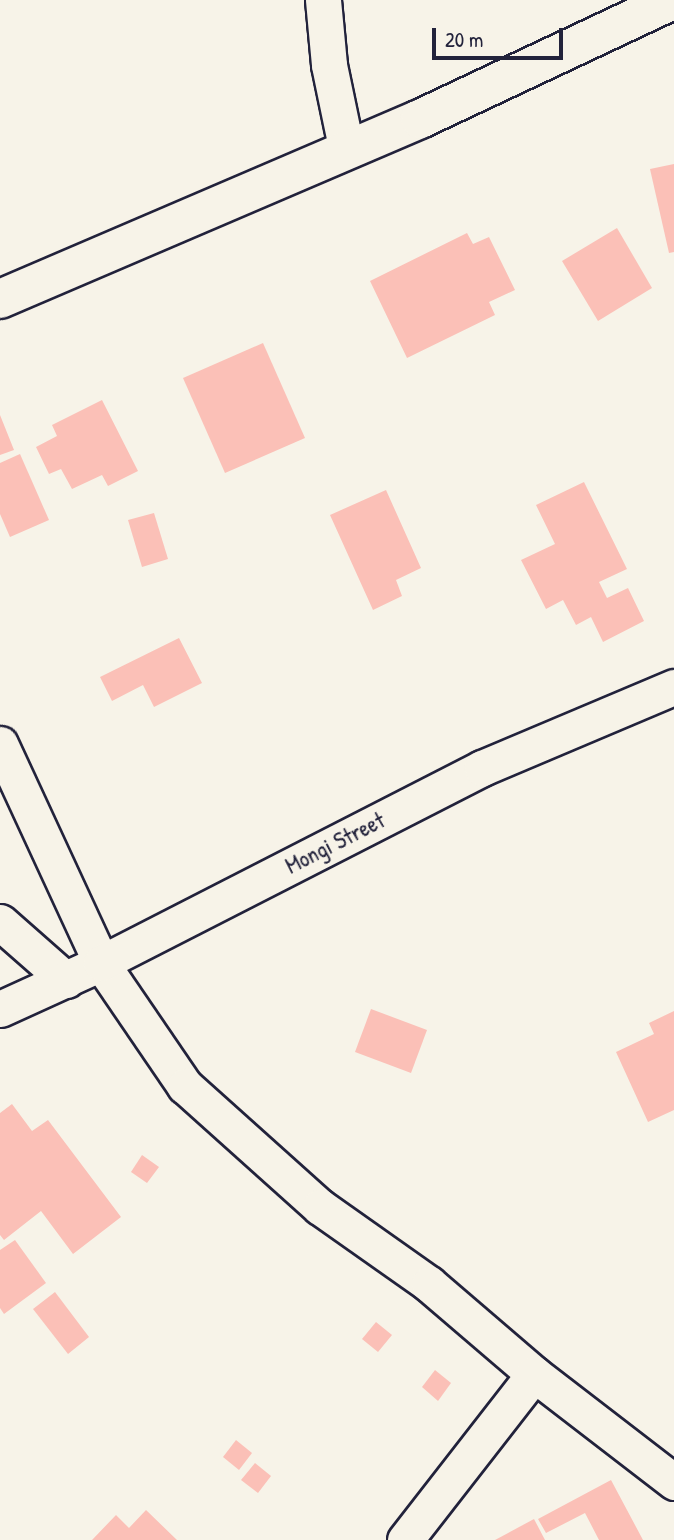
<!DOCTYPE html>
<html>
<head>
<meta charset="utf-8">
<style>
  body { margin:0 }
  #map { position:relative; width:674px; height:1540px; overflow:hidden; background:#f7f3e8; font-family:"Patrick Hand",sans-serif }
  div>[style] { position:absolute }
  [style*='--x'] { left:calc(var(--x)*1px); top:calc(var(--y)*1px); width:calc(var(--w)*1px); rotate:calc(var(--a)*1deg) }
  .building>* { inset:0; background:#fbc0b7 }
  .roads { filter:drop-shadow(2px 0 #22223b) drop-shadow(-2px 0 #22223b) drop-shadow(0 2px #22223b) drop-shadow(0 -2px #22223b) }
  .street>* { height:35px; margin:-17.5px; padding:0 17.5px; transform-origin:17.5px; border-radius:17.5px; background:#f7f3e8 }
  .secondary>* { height:38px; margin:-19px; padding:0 19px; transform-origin:19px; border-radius:19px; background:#f7f3e8 }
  span { translate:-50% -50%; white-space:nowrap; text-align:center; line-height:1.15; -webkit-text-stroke:5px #f7f3e8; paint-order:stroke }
  .street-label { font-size:23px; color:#22223b }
  .scale { position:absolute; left:432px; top:28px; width:131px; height:32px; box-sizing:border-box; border:4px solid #22223b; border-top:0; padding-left:9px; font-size:21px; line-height:24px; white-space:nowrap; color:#22223b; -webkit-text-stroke:5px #f7f3e8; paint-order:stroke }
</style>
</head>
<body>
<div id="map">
  <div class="building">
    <div style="clip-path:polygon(674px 164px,674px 252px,669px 253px,650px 169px)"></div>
    <div style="clip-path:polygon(617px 228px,652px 288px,598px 321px,562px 261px)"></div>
    <div style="clip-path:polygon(467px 233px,473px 244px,489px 237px,515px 290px,489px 302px,495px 315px,407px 358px,370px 281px)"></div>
    <div style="clip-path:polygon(263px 343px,305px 438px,225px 473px,183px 378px)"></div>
    <div style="clip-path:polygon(102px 400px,138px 471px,108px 486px,102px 475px,72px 489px,61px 469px,49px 474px,36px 447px,57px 436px,52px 425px)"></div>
    <div style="clip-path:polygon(0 415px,14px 450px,0 455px)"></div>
    <div style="clip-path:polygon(20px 454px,49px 520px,10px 537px,0 514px,0 463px)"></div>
    <div style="clip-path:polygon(584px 482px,627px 569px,599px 582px,607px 598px,628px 588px,644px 621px,603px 642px,591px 617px,576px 625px,563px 600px,546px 609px,521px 560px,555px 544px,536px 505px)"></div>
    <div style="clip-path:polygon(386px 490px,421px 568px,396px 580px,402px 596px,373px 610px,330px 515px)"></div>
    <div style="clip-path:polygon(154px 513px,168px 559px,142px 567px,128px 520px)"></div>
    <div style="clip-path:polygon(179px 638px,202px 683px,154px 707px,143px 685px,112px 701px,100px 677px)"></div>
    <div style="clip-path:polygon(371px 1009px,427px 1030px,411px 1073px,355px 1052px)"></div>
    <div style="clip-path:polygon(674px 1011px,674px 1110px,648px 1122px,616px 1052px,654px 1034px,649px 1023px)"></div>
    <div style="clip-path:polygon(12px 1104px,32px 1131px,48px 1120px,121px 1217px,73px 1254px,41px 1211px,4px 1240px,0 1235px,0 1113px)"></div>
    <div style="clip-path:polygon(142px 1155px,159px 1167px,147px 1183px,131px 1172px)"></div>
    <div style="clip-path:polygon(15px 1240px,46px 1283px,4px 1314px,0 1308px,0 1250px)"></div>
    <div style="clip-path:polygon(55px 1292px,89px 1337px,68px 1354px,33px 1309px)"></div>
    <div style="clip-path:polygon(376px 1322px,392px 1335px,378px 1352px,362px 1339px)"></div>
    <div style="clip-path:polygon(435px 1370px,451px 1383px,438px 1401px,422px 1387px)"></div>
    <div style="clip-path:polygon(236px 1440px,252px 1453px,239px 1470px,223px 1457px)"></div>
    <div style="clip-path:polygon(255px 1463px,271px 1476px,258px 1493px,241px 1480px)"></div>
    <div style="clip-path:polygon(611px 1480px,643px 1540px,599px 1540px,585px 1513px,546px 1533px,538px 1519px)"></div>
    <div style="clip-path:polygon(146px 1510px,177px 1540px,92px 1540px,116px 1515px,129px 1528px)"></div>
    <div style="clip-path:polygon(534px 1519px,545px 1540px,495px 1540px)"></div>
  </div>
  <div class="roads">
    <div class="street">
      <div style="--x:323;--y:0;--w:65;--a:84.7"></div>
      <div style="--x:329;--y:65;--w:84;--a:78.3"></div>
      <div style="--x:0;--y:744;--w:241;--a:65.2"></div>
      <div style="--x:101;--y:963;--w:149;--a:55.7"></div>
      <div style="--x:185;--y:1086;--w:181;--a:41.9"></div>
      <div style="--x:320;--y:1207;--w:133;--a:35.2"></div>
      <div style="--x:429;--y:1284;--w:138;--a:40.6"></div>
      <div style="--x:534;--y:1374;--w:177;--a:37.6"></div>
      <div style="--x:0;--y:922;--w:88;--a:41.3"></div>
      <div style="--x:0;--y:1009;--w:111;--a:-24.5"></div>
      <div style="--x:101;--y:963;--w:428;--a:-27.1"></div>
      <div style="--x:482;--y:768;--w:208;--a:-22.9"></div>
      <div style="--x:405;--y:1540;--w:210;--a:-52.1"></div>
    </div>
    <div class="secondary">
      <div style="--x:0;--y:299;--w:457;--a:-23.2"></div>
      <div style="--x:420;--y:119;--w:280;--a:-25.2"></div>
    </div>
  </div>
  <div class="street-label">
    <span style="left:335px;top:843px;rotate:-27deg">Mongi Street</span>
  </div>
  <div class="scale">20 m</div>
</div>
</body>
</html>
